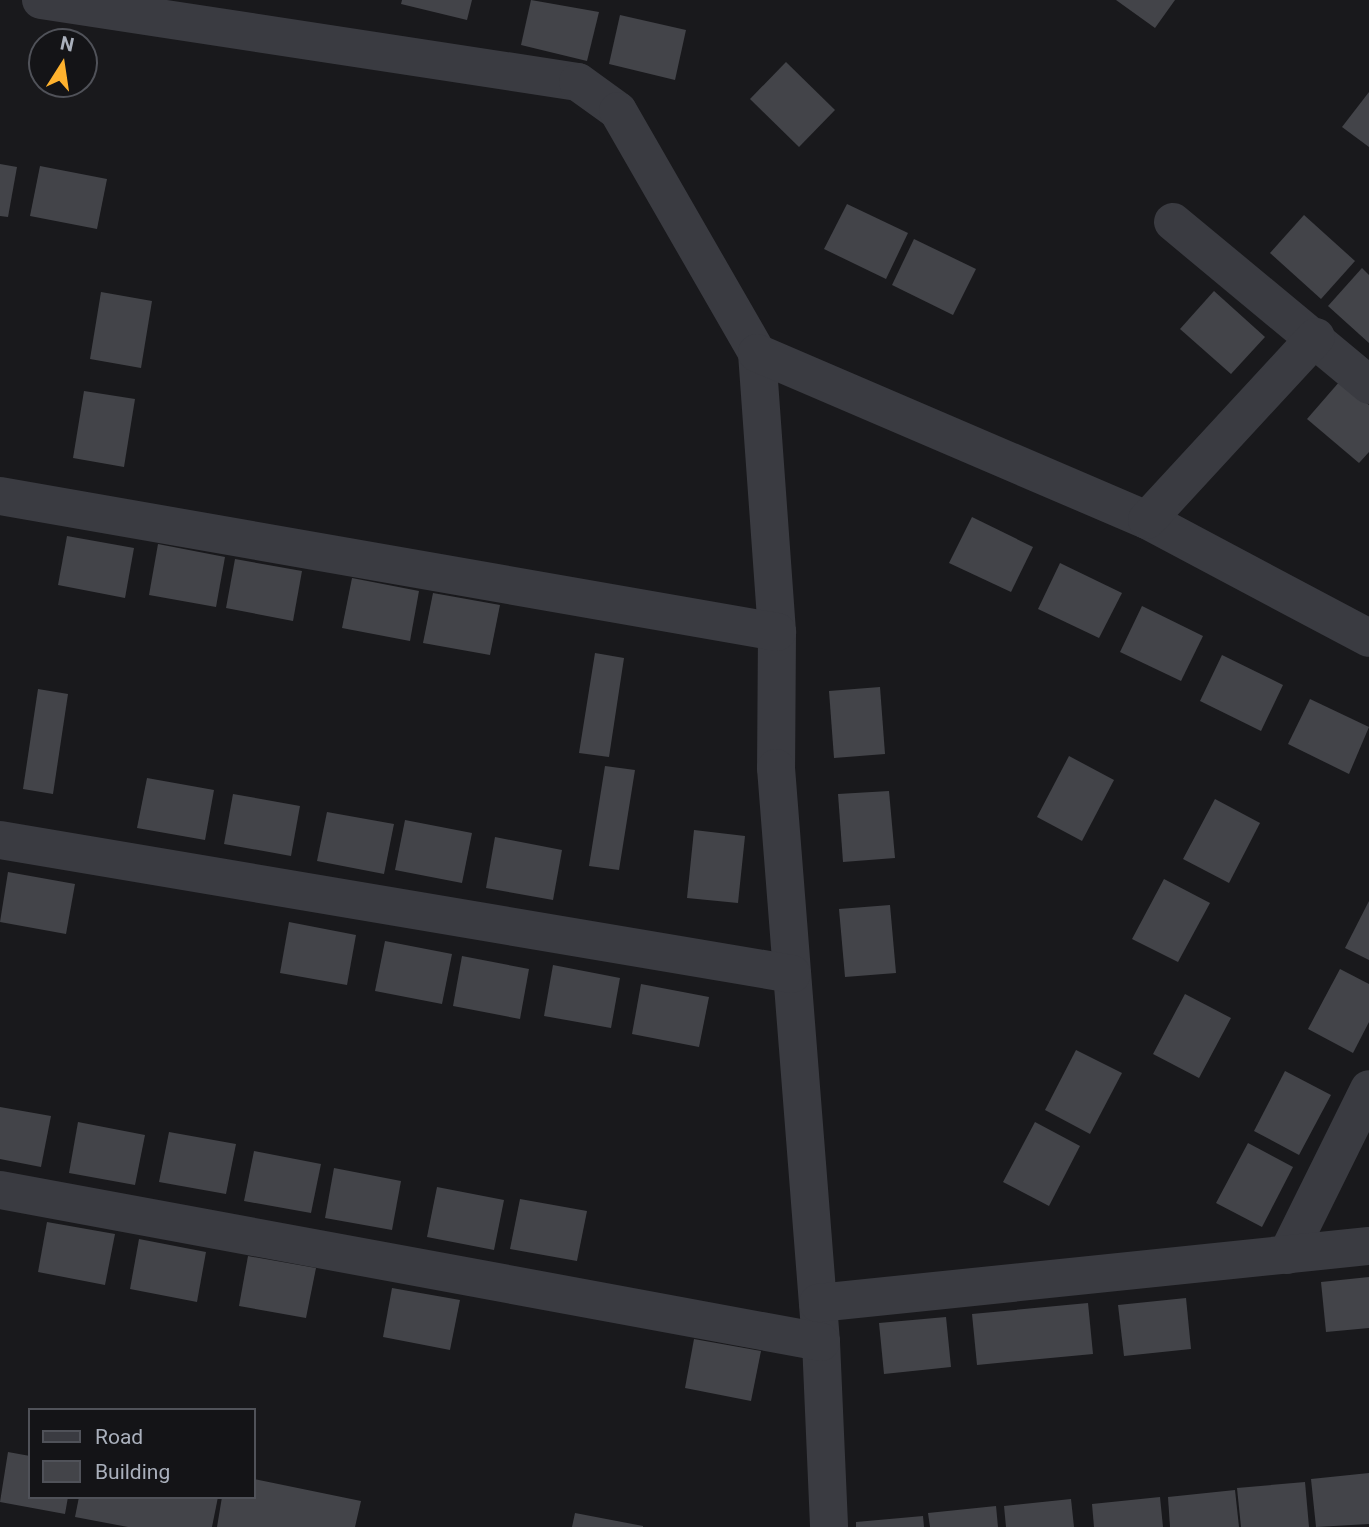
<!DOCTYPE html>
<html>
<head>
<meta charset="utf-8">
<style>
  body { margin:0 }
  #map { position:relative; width:1369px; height:1527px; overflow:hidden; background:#19191c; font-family:Roboto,sans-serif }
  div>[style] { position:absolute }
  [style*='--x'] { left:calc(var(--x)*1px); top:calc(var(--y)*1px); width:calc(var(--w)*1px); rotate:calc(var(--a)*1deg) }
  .building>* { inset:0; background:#434449 }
  .minor>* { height:38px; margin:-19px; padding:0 19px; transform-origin:19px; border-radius:19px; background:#3a3b41 }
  span { translate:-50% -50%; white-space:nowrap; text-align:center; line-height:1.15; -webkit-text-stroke:5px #141417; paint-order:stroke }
  .legend { position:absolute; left:28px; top:1408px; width:228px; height:91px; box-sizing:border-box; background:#141417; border:2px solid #505259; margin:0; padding:9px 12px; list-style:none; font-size:21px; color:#aab0bc }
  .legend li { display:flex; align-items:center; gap:14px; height:35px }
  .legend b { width:35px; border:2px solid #505259 }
  .north { position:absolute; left:28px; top:28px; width:70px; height:70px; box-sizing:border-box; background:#141417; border:2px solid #505259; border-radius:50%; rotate:12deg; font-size:19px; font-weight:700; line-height:28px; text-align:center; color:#aab0bc }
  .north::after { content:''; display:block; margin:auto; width:24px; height:32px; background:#ffb22e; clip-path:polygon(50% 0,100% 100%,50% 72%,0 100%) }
</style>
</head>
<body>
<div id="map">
  <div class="building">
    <div style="clip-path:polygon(402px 0,472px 0,467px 20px,401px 4px)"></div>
    <div style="clip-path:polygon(531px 0,599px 12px,587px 61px,521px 45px)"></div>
    <div style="clip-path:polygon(1116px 0,1175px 0,1155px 28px)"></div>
    <div style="clip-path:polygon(620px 15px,686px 30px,675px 80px,609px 64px)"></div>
    <div style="clip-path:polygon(786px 62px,835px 110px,799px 147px,750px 99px)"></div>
    <div style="clip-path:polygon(1369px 92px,1369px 147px,1342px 127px)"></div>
    <div style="clip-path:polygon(0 164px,17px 167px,8px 217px,0 216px)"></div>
    <div style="clip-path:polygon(40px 166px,107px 179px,97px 229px,30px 216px)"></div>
    <div style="clip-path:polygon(847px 204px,908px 233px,886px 279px,824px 249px)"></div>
    <div style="clip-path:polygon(1304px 215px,1355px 261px,1321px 299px,1270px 253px)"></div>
    <div style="clip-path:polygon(914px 239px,976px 269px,953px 315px,892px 285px)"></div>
    <div style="clip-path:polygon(1362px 268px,1369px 275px,1369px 343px,1328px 306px)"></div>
    <div style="clip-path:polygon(1214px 291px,1265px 337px,1231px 374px,1180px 329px)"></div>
    <div style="clip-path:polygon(101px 292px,152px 301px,141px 368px,90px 359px)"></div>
    <div style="clip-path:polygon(1340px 381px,1369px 405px,1369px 452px,1359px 463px,1307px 419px)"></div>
    <div style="clip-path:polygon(84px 391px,135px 399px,124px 467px,73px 458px)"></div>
    <div style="clip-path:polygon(972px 517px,1033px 547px,1011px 592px,949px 563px)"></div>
    <div style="clip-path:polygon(67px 536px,134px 548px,125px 598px,58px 585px)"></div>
    <div style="clip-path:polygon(158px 544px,225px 557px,216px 607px,149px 595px)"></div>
    <div style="clip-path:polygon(235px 559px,302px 571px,293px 621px,226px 608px)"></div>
    <div style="clip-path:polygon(1060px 563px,1122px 593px,1099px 638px,1038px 609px)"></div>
    <div style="clip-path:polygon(352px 578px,419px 591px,410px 641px,342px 628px)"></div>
    <div style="clip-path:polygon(433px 593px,500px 605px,490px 655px,423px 643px)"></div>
    <div style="clip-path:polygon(1142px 606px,1203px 636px,1181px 681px,1120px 652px)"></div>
    <div style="clip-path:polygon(595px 653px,624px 658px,609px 757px,579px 753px)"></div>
    <div style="clip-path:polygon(1222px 655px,1283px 685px,1261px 731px,1200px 701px)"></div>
    <div style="clip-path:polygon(880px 687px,885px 754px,834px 758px,829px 691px)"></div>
    <div style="clip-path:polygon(38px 689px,68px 694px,53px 794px,23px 789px)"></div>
    <div style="clip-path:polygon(1310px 699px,1369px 727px,1349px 774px,1288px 744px)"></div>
    <div style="clip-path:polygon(1069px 756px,1114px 780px,1082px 841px,1037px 817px)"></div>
    <div style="clip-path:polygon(605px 766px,635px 770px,619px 870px,589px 866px)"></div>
    <div style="clip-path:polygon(147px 778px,214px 790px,205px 840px,137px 828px)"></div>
    <div style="clip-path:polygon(889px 791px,895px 858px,843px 862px,838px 794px)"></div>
    <div style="clip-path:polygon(233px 794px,300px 806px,291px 856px,224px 844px)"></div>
    <div style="clip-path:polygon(1215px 799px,1260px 823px,1229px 883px,1183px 859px)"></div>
    <div style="clip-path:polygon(327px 812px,394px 824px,384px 874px,317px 861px)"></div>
    <div style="clip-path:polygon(405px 820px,472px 833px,462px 883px,395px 870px)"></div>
    <div style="clip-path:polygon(694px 830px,745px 836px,738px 903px,687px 898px)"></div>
    <div style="clip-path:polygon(495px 837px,562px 850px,553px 900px,486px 888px)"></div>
    <div style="clip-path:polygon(8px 872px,75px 884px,66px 934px,0 922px)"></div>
    <div style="clip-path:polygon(1164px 879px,1210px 903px,1178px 962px,1132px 939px)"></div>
    <div style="clip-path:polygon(1369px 901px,1369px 960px,1345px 948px)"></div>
    <div style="clip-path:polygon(890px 905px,896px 973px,845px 977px,839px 909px)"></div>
    <div style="clip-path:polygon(289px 922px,356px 935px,347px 985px,280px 973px)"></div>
    <div style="clip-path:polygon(385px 941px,452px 954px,442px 1004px,375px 991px)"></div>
    <div style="clip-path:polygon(462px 956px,529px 969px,520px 1019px,453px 1006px)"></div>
    <div style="clip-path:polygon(553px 965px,620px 978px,611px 1028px,544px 1016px)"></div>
    <div style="clip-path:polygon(1340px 969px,1369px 984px,1369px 1022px,1353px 1053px,1308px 1029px)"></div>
    <div style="clip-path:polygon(641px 984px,709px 997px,699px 1047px,632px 1034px)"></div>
    <div style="clip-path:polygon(1185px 994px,1231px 1018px,1199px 1078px,1153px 1054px)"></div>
    <div style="clip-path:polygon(1076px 1050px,1122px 1073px,1090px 1134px,1045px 1110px)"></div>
    <div style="clip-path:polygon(1285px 1071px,1331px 1095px,1299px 1155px,1254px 1131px)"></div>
    <div style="clip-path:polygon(0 1107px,51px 1116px,41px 1167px,0 1159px)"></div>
    <div style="clip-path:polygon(78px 1122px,145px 1135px,135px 1185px,69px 1173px)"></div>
    <div style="clip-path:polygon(1035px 1122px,1080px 1146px,1049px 1206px,1003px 1182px)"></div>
    <div style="clip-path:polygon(169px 1132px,236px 1144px,226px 1194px,159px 1182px)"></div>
    <div style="clip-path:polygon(1248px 1143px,1293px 1167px,1262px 1227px,1216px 1203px)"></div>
    <div style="clip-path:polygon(254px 1151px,321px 1164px,311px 1213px,244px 1201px)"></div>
    <div style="clip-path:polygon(334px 1168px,401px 1181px,392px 1230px,325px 1218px)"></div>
    <div style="clip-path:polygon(437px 1187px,504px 1200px,494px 1250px,427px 1237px)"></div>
    <div style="clip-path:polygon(520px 1199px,587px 1211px,577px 1261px,510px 1249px)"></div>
    <div style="clip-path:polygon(47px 1222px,115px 1234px,105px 1285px,38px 1272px)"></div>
    <div style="clip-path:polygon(139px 1239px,206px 1252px,197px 1302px,130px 1289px)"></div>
    <div style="clip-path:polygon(248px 1256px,316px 1268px,306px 1318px,239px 1306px)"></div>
    <div style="clip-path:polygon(1369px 1277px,1369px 1328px,1326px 1332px,1321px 1282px)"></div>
    <div style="clip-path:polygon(392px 1288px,460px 1300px,450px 1350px,383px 1337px)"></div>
    <div style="clip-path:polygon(1186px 1298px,1191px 1349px,1124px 1356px,1118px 1305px)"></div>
    <div style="clip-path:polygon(1088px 1303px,1093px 1354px,977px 1365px,972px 1314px)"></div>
    <div style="clip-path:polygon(946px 1317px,951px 1367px,884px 1374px,879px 1323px)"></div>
    <div style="clip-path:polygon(694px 1339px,761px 1351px,751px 1401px,685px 1388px)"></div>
    <div style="clip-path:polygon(8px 1452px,30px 1456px,30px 1497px,68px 1497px,65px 1514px,0 1502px)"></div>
    <div style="clip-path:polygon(1369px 1473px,1369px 1524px,1316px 1527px,1311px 1479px)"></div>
    <div style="clip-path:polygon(254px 1479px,361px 1501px,355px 1527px,217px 1527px,222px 1497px,254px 1497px)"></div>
    <div style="clip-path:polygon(1305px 1482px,1309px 1527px,1241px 1527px,1237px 1488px)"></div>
    <div style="clip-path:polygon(1235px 1490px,1239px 1527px,1170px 1527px,1168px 1497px)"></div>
    <div style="clip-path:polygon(79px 1497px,218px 1497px,212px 1527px,128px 1527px,75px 1517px)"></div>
    <div style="clip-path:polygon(1160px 1497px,1163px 1527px,1094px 1527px,1092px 1504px)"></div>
    <div style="clip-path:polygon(1071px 1499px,1074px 1527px,1006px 1527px,1004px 1506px)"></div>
    <div style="clip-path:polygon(996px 1506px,998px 1527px,930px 1527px,928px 1513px)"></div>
    <div style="clip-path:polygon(575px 1513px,643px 1526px,643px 1527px,572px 1527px)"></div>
    <div style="clip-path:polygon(923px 1516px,924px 1527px,856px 1527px,856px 1522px)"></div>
  </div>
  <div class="minor">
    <div style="--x:41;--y:0;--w:543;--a:8.68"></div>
    <div style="--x:578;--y:82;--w:49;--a:35.9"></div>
    <div style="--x:618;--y:111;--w:279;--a:60.1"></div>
    <div style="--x:757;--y:353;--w:280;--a:85.9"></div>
    <div style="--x:777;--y:632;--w:136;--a:90.4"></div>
    <div style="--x:776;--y:768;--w:576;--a:85.52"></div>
    <div style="--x:821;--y:1342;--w:185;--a:87.5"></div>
    <div style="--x:1173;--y:222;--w:255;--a:39.7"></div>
    <div style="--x:757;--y:353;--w:424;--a:23.2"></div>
    <div style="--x:1147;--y:520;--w:251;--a:28"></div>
    <div style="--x:0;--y:496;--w:789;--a:9.93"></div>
    <div style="--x:1147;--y:520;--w:249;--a:-47.3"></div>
    <div style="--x:0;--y:840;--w:803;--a:9.6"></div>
    <div style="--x:0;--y:1190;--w:835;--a:10.49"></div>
    <div style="--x:1287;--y:1255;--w:185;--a:-63.7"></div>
    <div style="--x:818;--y:1303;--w:554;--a:-5.91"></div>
  </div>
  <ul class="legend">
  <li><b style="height:9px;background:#3a3b41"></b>Road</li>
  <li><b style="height:19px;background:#434449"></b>Building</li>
  </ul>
  <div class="north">N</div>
</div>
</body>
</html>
